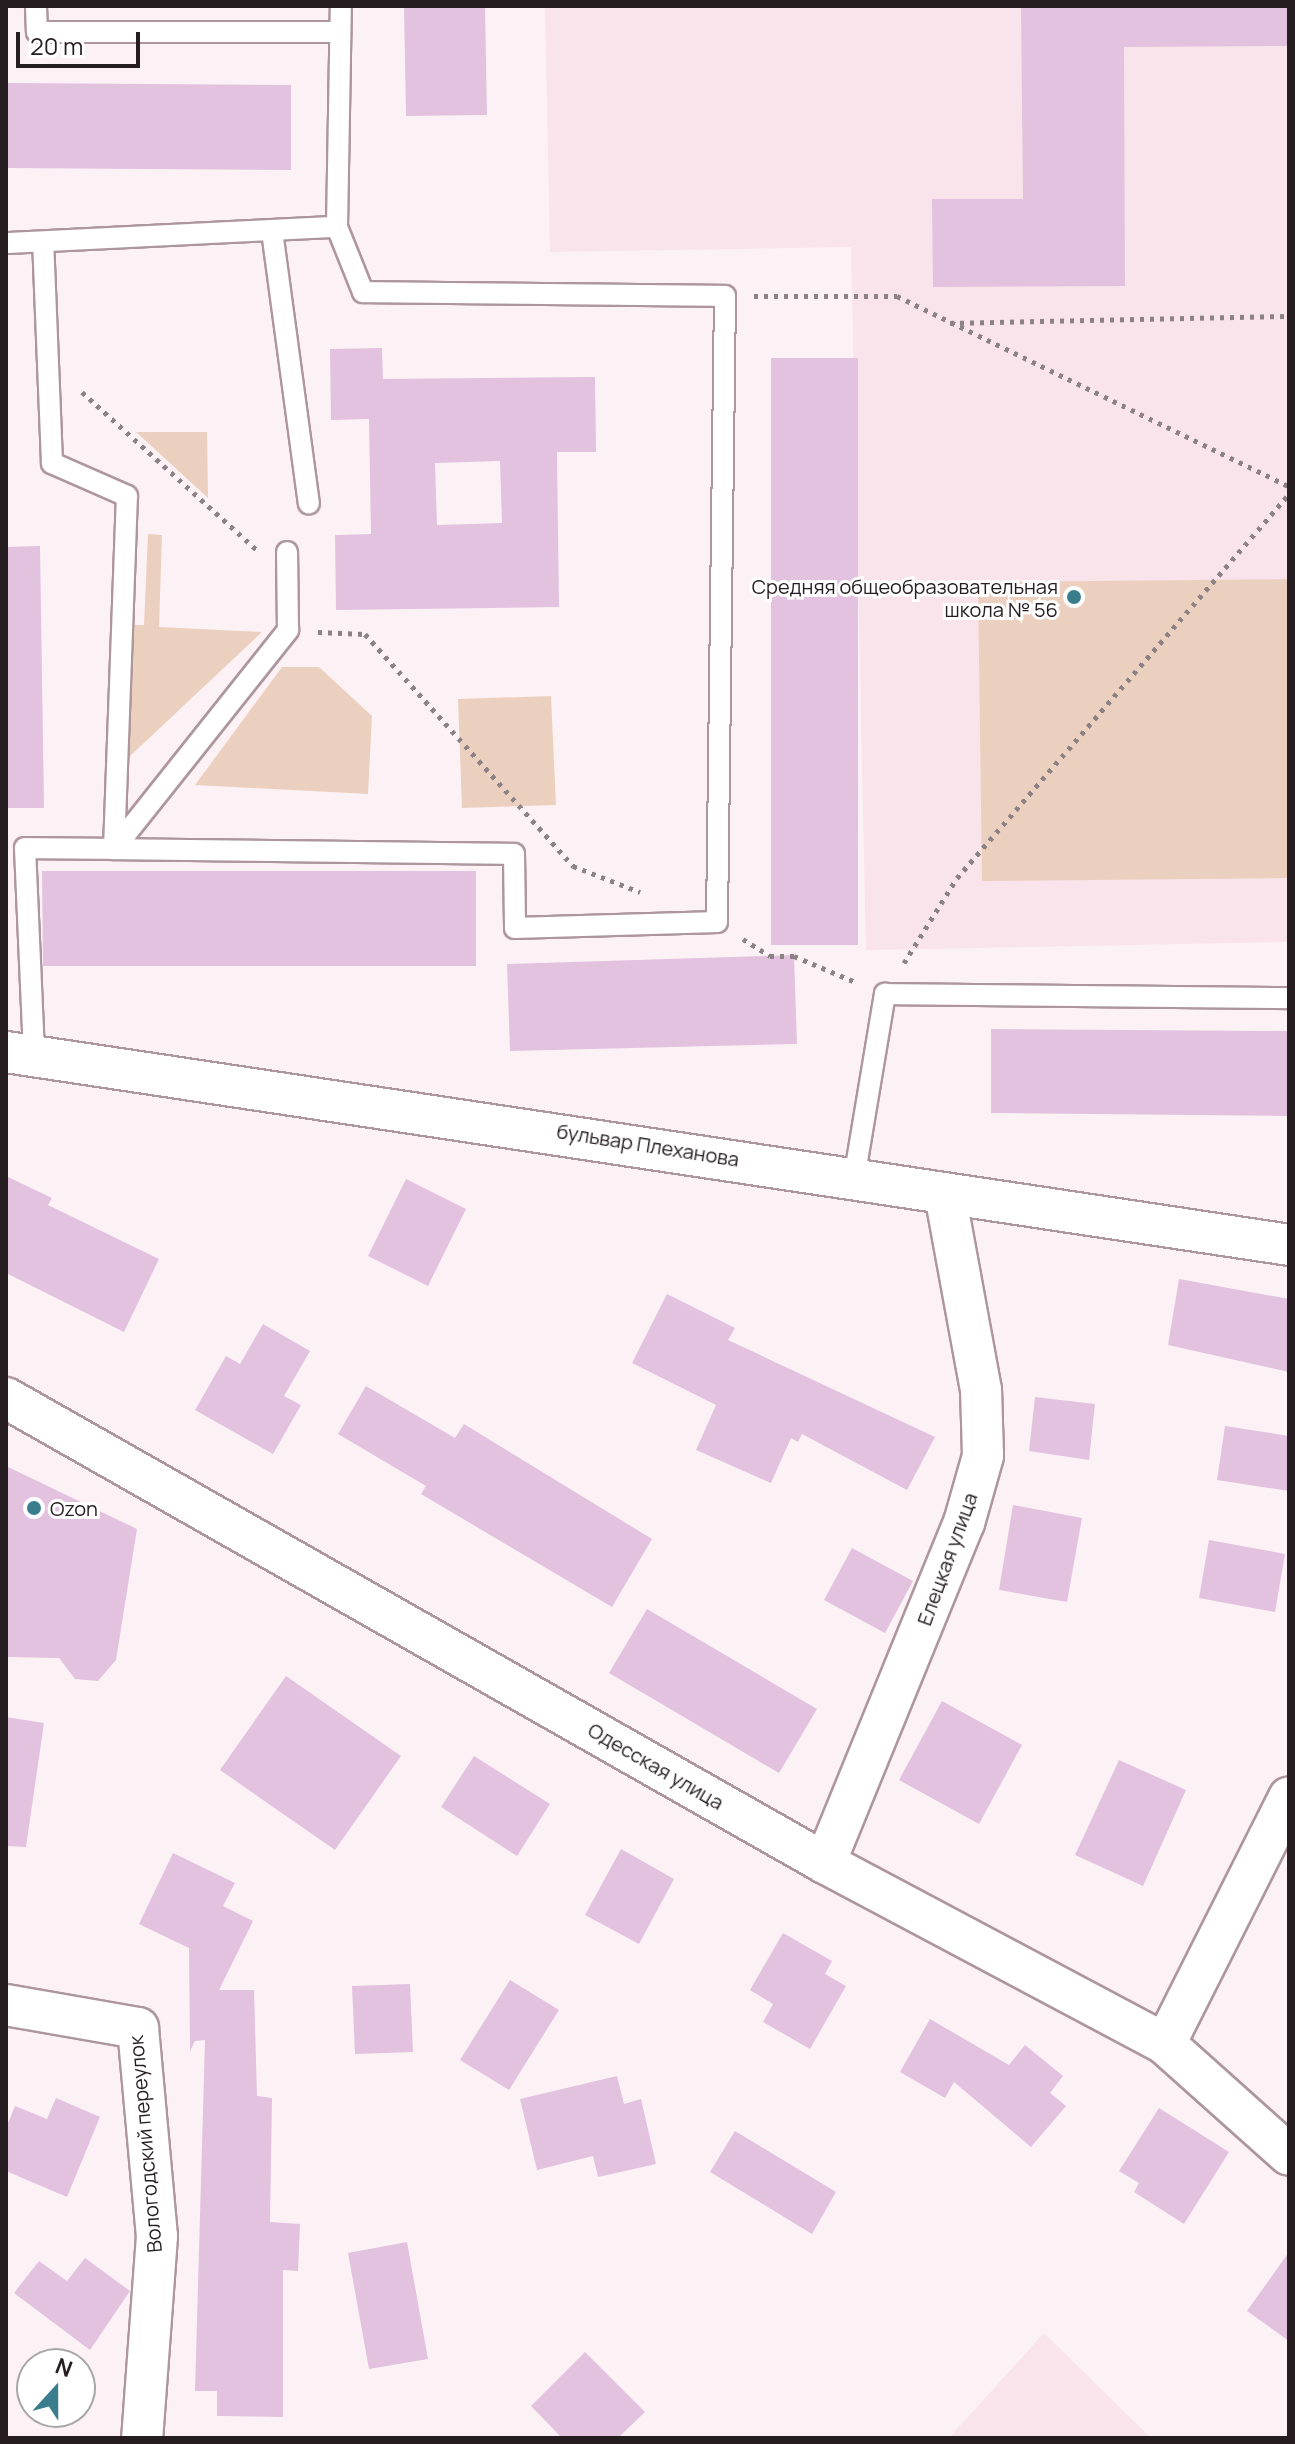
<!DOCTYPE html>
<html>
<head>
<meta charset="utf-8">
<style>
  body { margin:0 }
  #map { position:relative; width:1295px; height:2444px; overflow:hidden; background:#fcf2f5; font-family:Manrope,sans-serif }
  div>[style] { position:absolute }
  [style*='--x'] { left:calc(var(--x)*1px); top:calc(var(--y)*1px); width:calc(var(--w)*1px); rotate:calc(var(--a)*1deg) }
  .built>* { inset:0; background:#f8e4ea }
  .green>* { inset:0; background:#ecd0bf }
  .building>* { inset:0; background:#e2c2df }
  .path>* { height:5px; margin-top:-2.5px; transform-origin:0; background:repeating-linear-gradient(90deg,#8c8285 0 4px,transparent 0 10px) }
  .roads { filter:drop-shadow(2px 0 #ad969d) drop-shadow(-2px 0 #ad969d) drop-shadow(0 2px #ad969d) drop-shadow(0 -2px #ad969d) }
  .service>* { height:20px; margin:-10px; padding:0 10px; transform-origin:10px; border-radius:10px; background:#fff }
  .minor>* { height:40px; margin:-20px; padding:0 20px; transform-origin:20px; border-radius:20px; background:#fff }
  .dots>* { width:22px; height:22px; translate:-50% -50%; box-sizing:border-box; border:4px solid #fff; border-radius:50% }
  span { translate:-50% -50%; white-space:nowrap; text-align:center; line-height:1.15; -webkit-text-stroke:6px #fff; paint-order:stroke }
  .poi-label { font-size:20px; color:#261d20 }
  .right { translate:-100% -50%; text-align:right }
  .left { translate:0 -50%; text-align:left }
  .street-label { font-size:20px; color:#261d20 }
  .frame { position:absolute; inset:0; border:8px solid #261d20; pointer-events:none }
  .north { position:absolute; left:16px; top:2348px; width:80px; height:80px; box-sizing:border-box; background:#fff; border:2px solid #a8a5a6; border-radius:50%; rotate:21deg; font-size:22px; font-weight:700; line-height:32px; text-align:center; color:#261d20 }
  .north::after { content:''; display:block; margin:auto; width:28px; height:36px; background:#3a7d8d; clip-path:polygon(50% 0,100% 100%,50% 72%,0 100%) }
  .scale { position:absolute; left:16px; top:32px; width:124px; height:36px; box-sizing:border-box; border:4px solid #261d20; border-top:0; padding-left:10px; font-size:24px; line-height:28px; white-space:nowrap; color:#261d20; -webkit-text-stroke:6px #fff; paint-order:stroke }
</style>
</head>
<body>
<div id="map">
  <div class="built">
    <div style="clip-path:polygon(545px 6px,1289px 6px,1289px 942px,866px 950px,851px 247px,550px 252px)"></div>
    <div style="clip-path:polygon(1044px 2333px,1151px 2438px,949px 2438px)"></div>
  </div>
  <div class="green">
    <div style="clip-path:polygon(136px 432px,207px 432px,208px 498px)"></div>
    <div style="clip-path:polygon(148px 534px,162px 535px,159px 627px,262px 632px,128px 758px,134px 625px,144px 625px)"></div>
    <div style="clip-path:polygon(1289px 579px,1289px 878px,982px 881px,978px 582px)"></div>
    <div style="clip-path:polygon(282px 667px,319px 667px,372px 716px,368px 794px,195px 785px)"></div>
    <div style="clip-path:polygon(551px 696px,556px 805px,462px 808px,458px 699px)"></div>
  </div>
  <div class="building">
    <div style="clip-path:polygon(404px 6px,485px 6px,487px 115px,406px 116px)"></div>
    <div style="clip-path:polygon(1021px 6px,1289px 6px,1289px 46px,1124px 47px,1125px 286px,933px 287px,932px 199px,1023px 199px)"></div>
    <div style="clip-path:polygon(6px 83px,291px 85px,291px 170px,6px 168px)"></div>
    <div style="clip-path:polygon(evenodd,382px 348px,383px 379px,595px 377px,596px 452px,557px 452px,559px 607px,336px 610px,335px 535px,371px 534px,369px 419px,331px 420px,330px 349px,382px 348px,500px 461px,502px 523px,437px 525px,435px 463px,500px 461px)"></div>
    <div style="clip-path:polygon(771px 358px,858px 358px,858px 945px,771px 945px)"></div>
    <div style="clip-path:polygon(40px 546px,44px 808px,6px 808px,6px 547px)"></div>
    <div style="clip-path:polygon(42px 871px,476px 871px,476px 966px,43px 966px)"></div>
    <div style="clip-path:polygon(794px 955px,797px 1044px,510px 1051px,507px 964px)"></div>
    <div style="clip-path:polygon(991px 1029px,1289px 1031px,1289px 1116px,991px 1113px)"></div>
    <div style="clip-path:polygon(6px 1176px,52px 1198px,48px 1205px,159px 1259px,124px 1332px,6px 1273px)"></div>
    <div style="clip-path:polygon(406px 1179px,466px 1209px,428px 1286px,368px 1256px)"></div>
    <div style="clip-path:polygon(1179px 1279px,1289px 1299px,1289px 1372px,1168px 1345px)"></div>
    <div style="clip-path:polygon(667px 1294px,735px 1328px,728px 1340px,935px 1437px,907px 1490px,802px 1434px,798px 1442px,791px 1438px,771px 1483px,696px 1450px,716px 1405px,632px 1363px)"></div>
    <div style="clip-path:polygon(263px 1324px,310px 1351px,284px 1396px,301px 1405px,273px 1454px,195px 1410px,226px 1356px,240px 1364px)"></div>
    <div style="clip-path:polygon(366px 1386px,455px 1438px,464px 1424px,652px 1539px,612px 1607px,421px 1494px,426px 1486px,338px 1434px)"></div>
    <div style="clip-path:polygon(1035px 1397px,1095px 1404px,1089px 1460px,1029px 1451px)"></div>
    <div style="clip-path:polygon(1225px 1426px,1289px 1436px,1289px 1491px,1217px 1480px)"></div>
    <div style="clip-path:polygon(6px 1466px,137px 1529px,116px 1660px,98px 1681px,75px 1679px,59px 1658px,6px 1657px)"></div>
    <div style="clip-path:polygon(1013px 1505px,1082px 1518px,1067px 1602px,999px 1590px)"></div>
    <div style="clip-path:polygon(1209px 1540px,1285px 1554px,1275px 1612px,1199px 1598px)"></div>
    <div style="clip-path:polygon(852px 1548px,913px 1581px,885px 1633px,824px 1600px)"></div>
    <div style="clip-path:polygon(647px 1609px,817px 1709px,779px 1773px,609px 1673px)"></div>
    <div style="clip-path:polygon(286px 1676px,401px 1756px,335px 1850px,220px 1770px)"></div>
    <div style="clip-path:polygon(942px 1701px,1022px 1745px,979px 1824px,899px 1780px)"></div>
    <div style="clip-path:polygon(6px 1717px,44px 1723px,26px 1847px,6px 1846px)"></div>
    <div style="clip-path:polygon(474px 1756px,550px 1804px,517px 1856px,441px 1807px)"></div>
    <div style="clip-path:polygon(1119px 1760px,1186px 1790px,1143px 1886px,1075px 1855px)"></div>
    <div style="clip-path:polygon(621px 1849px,674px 1879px,639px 1944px,585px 1915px)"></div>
    <div style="clip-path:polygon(173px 1853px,235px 1883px,223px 1906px,253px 1921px,219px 1990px,254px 1990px,257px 2096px,272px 2098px,270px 2222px,300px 2224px,298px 2271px,283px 2270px,283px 2417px,217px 2416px,217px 2391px,195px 2391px,205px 2040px,195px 2041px,190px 2051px,189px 1948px,139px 1924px)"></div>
    <div style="clip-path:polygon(783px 1933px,832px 1961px,825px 1974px,846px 1986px,810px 2049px,763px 2022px,773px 2004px,750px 1990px)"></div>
    <div style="clip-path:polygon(510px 1980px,559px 2010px,509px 2090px,460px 2060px)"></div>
    <div style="clip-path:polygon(410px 1984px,413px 2052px,355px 2054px,352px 1986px)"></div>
    <div style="clip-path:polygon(930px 2019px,1009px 2065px,1025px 2045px,1063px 2076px,1050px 2093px,1066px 2106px,1031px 2147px,954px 2082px,945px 2098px,900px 2072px)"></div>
    <div style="clip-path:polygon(617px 2076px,624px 2104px,641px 2099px,656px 2164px,598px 2177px,593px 2156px,537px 2170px,520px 2099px)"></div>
    <div style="clip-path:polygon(56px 2098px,100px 2117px,67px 2197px,6px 2171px,6px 2128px,15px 2106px,47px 2119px)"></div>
    <div style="clip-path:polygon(1159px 2108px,1229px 2152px,1184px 2224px,1134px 2192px,1139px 2183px,1119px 2171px)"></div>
    <div style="clip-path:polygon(735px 2131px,836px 2192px,812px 2234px,710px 2172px)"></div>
    <div style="clip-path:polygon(407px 2242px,428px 2359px,369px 2369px,348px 2253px)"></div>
    <div style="clip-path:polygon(1289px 2252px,1289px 2341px,1247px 2311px)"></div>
    <div style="clip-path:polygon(85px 2258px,130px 2291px,90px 2350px,14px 2293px,39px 2261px,67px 2281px)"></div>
    <div style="clip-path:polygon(585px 2352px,645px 2412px,618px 2438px,562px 2438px,531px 2406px)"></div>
  </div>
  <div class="path">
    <div style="--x:754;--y:296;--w:143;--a:0"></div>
    <div style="--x:897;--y:296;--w:436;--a:25.9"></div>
    <div style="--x:950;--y:323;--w:339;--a:-1.2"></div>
    <div style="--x:82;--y:392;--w:237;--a:42.1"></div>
    <div style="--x:318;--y:632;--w:47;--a:2.4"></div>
    <div style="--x:365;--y:634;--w:312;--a:48.1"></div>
    <div style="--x:573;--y:866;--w:72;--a:21.2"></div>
    <div style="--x:743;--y:939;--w:32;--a:32"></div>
    <div style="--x:770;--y:956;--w:24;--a:0"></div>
    <div style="--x:794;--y:956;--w:69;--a:22.9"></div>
    <div style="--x:904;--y:963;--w:100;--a:-58.1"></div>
    <div style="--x:957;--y:878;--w:508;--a:-49.15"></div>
  </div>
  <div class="roads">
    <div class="service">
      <div style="--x:36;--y:6;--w:26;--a:88"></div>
      <div style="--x:37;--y:32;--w:303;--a:0"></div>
      <div style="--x:272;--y:231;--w:275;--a:82.3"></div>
      <div style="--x:6;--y:243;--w:331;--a:-2.8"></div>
      <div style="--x:337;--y:227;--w:221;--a:-89"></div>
      <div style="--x:114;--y:849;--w:400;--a:0.7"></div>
      <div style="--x:514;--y:854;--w:74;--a:89.2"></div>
      <div style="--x:515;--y:928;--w:202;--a:-1.7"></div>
      <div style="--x:717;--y:922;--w:626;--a:-89.27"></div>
      <div style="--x:725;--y:296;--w:362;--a:-179.4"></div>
      <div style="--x:363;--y:292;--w:70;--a:-111.8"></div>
      <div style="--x:114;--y:849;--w:280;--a:-51.5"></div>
      <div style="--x:288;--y:630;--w:78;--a:-90.7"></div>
      <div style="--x:34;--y:1054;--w:206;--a:-92.5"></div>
      <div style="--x:25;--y:848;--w:89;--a:0.6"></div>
      <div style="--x:114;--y:849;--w:353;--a:-87.9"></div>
      <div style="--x:127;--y:496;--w:82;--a:-156.3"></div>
      <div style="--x:52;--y:463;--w:221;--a:-92.3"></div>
      <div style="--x:854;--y:1179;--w:188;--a:-80.5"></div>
      <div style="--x:885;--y:994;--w:404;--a:0.6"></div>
    </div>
    <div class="minor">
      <div style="--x:6;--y:1052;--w:1297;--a:8.55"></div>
      <div style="--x:6;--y:1398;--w:942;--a:29.59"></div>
      <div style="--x:825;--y:1863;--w:385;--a:28"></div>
      <div style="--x:1165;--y:2044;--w:166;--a:41.8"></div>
      <div style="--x:825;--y:1863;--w:367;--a:-67.8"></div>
      <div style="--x:964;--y:1523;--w:70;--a:-74.2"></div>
      <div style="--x:983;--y:1456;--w:66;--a:-91.7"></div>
      <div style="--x:981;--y:1390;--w:200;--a:-100.4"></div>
      <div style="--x:6;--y:2005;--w:134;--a:9.9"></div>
      <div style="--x:138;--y:2028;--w:209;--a:84.8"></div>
      <div style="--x:157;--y:2236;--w:203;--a:94.2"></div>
      <div style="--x:1165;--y:2044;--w:276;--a:-63.3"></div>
    </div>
  </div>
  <div class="dots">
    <div style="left:1074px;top:597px;background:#3a7d8d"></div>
    <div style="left:34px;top:1508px;background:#3a7d8d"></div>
  </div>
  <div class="poi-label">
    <span class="right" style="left:1058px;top:598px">Средняя общеобразовательная<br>школа № 56</span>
    <span class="left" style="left:50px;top:1508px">Ozon</span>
  </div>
  <div class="street-label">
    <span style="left:648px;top:1145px;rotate:9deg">бульвар Плеханова</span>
    <span style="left:947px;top:1559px;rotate:-70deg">Елецкая улица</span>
    <span style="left:656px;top:1766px;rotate:30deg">Одесская улица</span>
    <span style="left:145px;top:2144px;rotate:-95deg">Вологодский переулок</span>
  </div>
  <div class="frame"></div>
  <div class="north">N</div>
  <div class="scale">20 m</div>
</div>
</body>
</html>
